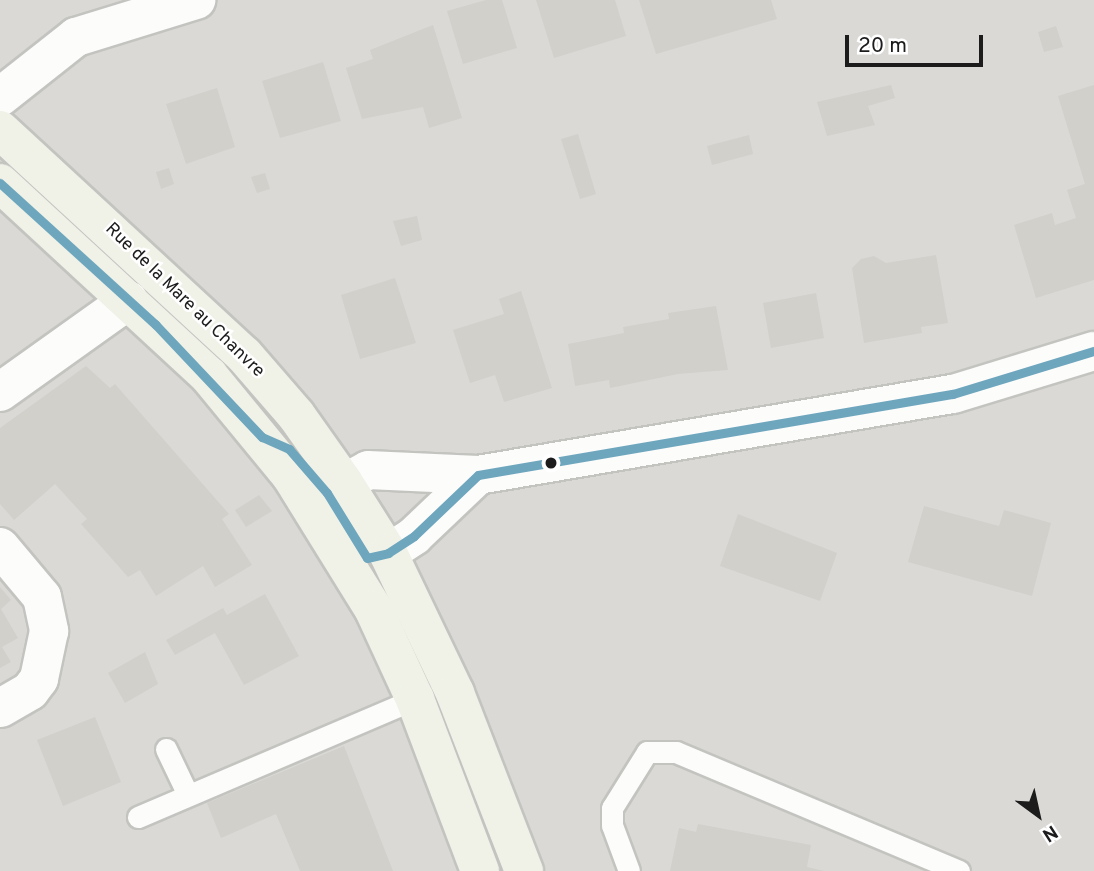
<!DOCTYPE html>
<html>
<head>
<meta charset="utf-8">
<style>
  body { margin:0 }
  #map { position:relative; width:1094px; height:871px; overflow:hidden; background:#ebeae4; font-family:Overpass,sans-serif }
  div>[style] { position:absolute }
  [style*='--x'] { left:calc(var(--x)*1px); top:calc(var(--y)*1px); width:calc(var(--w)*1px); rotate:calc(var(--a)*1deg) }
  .residential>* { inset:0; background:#dad9d6 }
  .building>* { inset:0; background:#d1d0cb }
  .roads { filter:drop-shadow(2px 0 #c3c3c0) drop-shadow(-2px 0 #c3c3c0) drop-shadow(0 2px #c3c3c0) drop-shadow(0 -2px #c3c3c0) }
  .service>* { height:21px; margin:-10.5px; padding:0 10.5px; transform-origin:10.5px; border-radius:10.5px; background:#fcfcfb }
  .minor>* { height:38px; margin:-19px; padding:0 19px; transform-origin:19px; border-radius:19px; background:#fcfcfb }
  .tertiary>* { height:38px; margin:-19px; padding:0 19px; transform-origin:19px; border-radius:19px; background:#fcfcfb }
  .secondary>* { height:38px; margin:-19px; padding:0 19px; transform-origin:19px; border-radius:19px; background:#f0f2e8 }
  .bus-1>* { height:9px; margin:-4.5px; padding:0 4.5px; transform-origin:4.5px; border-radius:4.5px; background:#6ea6be }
  .dots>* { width:19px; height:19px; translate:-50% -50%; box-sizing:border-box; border:4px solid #fff; border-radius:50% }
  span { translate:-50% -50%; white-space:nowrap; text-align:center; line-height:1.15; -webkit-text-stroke:5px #fff; paint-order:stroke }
  .street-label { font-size:18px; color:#1c1c1c }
  .north { position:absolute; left:1003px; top:780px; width:70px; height:70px; -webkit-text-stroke:5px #fff; paint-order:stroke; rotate:147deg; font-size:19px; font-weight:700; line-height:28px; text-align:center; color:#1c1c1c }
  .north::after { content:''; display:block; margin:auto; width:24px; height:32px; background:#1c1c1c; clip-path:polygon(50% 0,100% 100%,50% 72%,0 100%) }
  .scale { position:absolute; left:845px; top:35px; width:138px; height:32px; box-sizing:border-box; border:4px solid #1c1c1c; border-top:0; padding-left:9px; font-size:21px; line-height:24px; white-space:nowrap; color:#1c1c1c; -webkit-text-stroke:5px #fff; paint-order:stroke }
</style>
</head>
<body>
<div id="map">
  <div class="residential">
    <div style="clip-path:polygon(0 0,1094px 0,1094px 871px,0 871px)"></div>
  </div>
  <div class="building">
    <div style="clip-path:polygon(486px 0,502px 0,517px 48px,463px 64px,447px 11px)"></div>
    <div style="clip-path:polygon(536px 0,615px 0,626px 36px,554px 58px)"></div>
    <div style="clip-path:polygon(639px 0,771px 0,777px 19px,656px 54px)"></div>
    <div style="clip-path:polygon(433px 25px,462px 118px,429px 128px,423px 107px,362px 119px,346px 68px,373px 59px,370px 50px)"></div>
    <div style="clip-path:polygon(1056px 26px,1063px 47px,1044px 52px,1038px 32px)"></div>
    <div style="clip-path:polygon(323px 62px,341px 121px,280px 138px,262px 81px)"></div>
    <div style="clip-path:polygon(891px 85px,895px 98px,868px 106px,875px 125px,827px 136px,817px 102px)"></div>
    <div style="clip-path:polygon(1094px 85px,1094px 280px,1036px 298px,1014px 225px,1052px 213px,1055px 225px,1076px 218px,1067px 190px,1085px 184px,1058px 96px)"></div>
    <div style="clip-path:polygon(217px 88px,235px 147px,186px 164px,166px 104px)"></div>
    <div style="clip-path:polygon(578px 134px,596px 194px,580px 199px,561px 139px)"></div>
    <div style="clip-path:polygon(749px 135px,753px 154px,712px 165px,707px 146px)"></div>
    <div style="clip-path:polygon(169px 168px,174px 184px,161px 189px,156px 172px)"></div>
    <div style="clip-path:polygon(265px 173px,270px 189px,257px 193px,251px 177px)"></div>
    <div style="clip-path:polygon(417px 216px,422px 240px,401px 246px,393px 221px)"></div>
    <div style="clip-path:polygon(936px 255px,948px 323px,921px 327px,922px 333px,864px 343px,852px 268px,861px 259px,874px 256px,886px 263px)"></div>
    <div style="clip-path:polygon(395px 278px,416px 343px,360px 359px,341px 295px)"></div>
    <div style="clip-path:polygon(521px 291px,552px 388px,504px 402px,495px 375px,470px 383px,453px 330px,504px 314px,499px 299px)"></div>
    <div style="clip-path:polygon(816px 293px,824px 338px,771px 348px,763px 303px)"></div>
    <div style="clip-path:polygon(716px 306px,728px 370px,678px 374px,610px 388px,609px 380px,575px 386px,568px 344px,624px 333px,623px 327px,669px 319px,668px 313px)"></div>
    <div style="clip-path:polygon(86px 366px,110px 388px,115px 384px,229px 514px,222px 519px,252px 565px,215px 587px,203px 566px,156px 596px,140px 570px,128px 577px,81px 524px,87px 519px,55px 484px,14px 520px,0 504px,0 428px)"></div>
    <div style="clip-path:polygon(259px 495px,272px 511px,246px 527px,235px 510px)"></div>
    <div style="clip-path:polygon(924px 506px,999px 526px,1004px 510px,1051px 523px,1032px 596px,908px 562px)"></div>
    <div style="clip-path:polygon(738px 514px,837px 553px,820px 601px,720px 566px)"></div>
    <div style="clip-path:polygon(0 587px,11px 600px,1px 609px,18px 638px,2px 647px,11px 662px,0 668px)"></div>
    <div style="clip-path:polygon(265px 594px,299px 656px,244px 685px,215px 633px,175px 655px,166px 640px,223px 608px,227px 615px)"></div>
    <div style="clip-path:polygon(145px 652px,158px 684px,125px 703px,108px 673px)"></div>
    <div style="clip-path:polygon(95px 717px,121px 782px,63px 806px,37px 740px)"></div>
    <div style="clip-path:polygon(344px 746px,393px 871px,300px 871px,276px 814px,221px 838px,207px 803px)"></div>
    <div style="clip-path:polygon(698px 824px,811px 845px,807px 867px,824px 871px,670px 871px,679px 828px,696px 832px)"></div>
  </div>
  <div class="roads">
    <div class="service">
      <div style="--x:166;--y:749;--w:51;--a:64.4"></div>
      <div style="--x:138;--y:817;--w:301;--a:-23.1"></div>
      <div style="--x:629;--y:871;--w:49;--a:-110.3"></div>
      <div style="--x:612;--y:825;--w:17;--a:-90"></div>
      <div style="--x:612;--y:808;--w:66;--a:-58"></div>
      <div style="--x:647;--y:752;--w:29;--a:0"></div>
      <div style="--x:676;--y:752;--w:307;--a:22.8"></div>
    </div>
    <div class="minor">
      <div style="--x:0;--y:97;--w:97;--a:-38.3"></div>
      <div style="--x:76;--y:37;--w:126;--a:-17.1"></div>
      <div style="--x:0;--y:392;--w:158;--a:-35.5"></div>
      <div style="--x:0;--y:547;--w:65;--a:50"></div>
      <div style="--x:42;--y:597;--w:35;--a:78"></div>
      <div style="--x:49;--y:631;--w:49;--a:101.8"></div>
      <div style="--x:39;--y:679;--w:15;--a:127"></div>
      <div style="--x:30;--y:691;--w:34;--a:150"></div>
    </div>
    <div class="tertiary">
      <div style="--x:344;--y:483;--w:27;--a:-28"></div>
      <div style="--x:368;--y:470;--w:110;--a:2.6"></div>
      <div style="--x:478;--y:475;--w:482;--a:-9.7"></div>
      <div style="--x:953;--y:394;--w:147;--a:-17"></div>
      <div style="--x:388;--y:553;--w:31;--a:-33"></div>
      <div style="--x:414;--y:536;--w:88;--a:-43.6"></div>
    </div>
    <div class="secondary">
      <div style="--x:0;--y:130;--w:332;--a:42.7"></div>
      <div style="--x:244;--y:355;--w:79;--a:49.1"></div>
      <div style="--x:296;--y:415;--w:83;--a:54.8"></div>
      <div style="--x:344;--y:483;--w:83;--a:57.8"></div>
      <div style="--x:388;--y:553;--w:155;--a:64.4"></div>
      <div style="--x:455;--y:693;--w:191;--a:68.8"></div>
      <div style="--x:0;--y:183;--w:284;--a:42.7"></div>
      <div style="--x:209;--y:376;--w:129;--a:50.6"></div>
      <div style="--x:291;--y:476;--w:158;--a:58.2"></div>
      <div style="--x:374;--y:610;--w:98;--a:65.3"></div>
      <div style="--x:415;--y:699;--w:184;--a:69.3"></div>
    </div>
  </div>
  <div class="bus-1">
    <div style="--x:0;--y:183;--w:210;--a:42.3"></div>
    <div style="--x:155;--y:324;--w:156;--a:46.6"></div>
    <div style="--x:262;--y:437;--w:30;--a:24"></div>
    <div style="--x:289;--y:449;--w:58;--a:49.2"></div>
    <div style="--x:327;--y:493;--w:76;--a:58.4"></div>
    <div style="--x:367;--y:558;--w:22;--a:-13"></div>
    <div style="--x:388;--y:553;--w:31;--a:-33"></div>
    <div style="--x:414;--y:536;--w:88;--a:-43.6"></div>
    <div style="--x:478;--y:475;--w:482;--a:-9.7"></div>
    <div style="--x:953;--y:394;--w:147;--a:-17"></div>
  </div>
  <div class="dots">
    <div style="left:551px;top:463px;background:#1c1c1c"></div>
  </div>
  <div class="street-label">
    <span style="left:184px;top:301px;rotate:44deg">Rue de la Mare au Chanvre</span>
  </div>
  <div class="north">N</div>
  <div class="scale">20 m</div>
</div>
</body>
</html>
